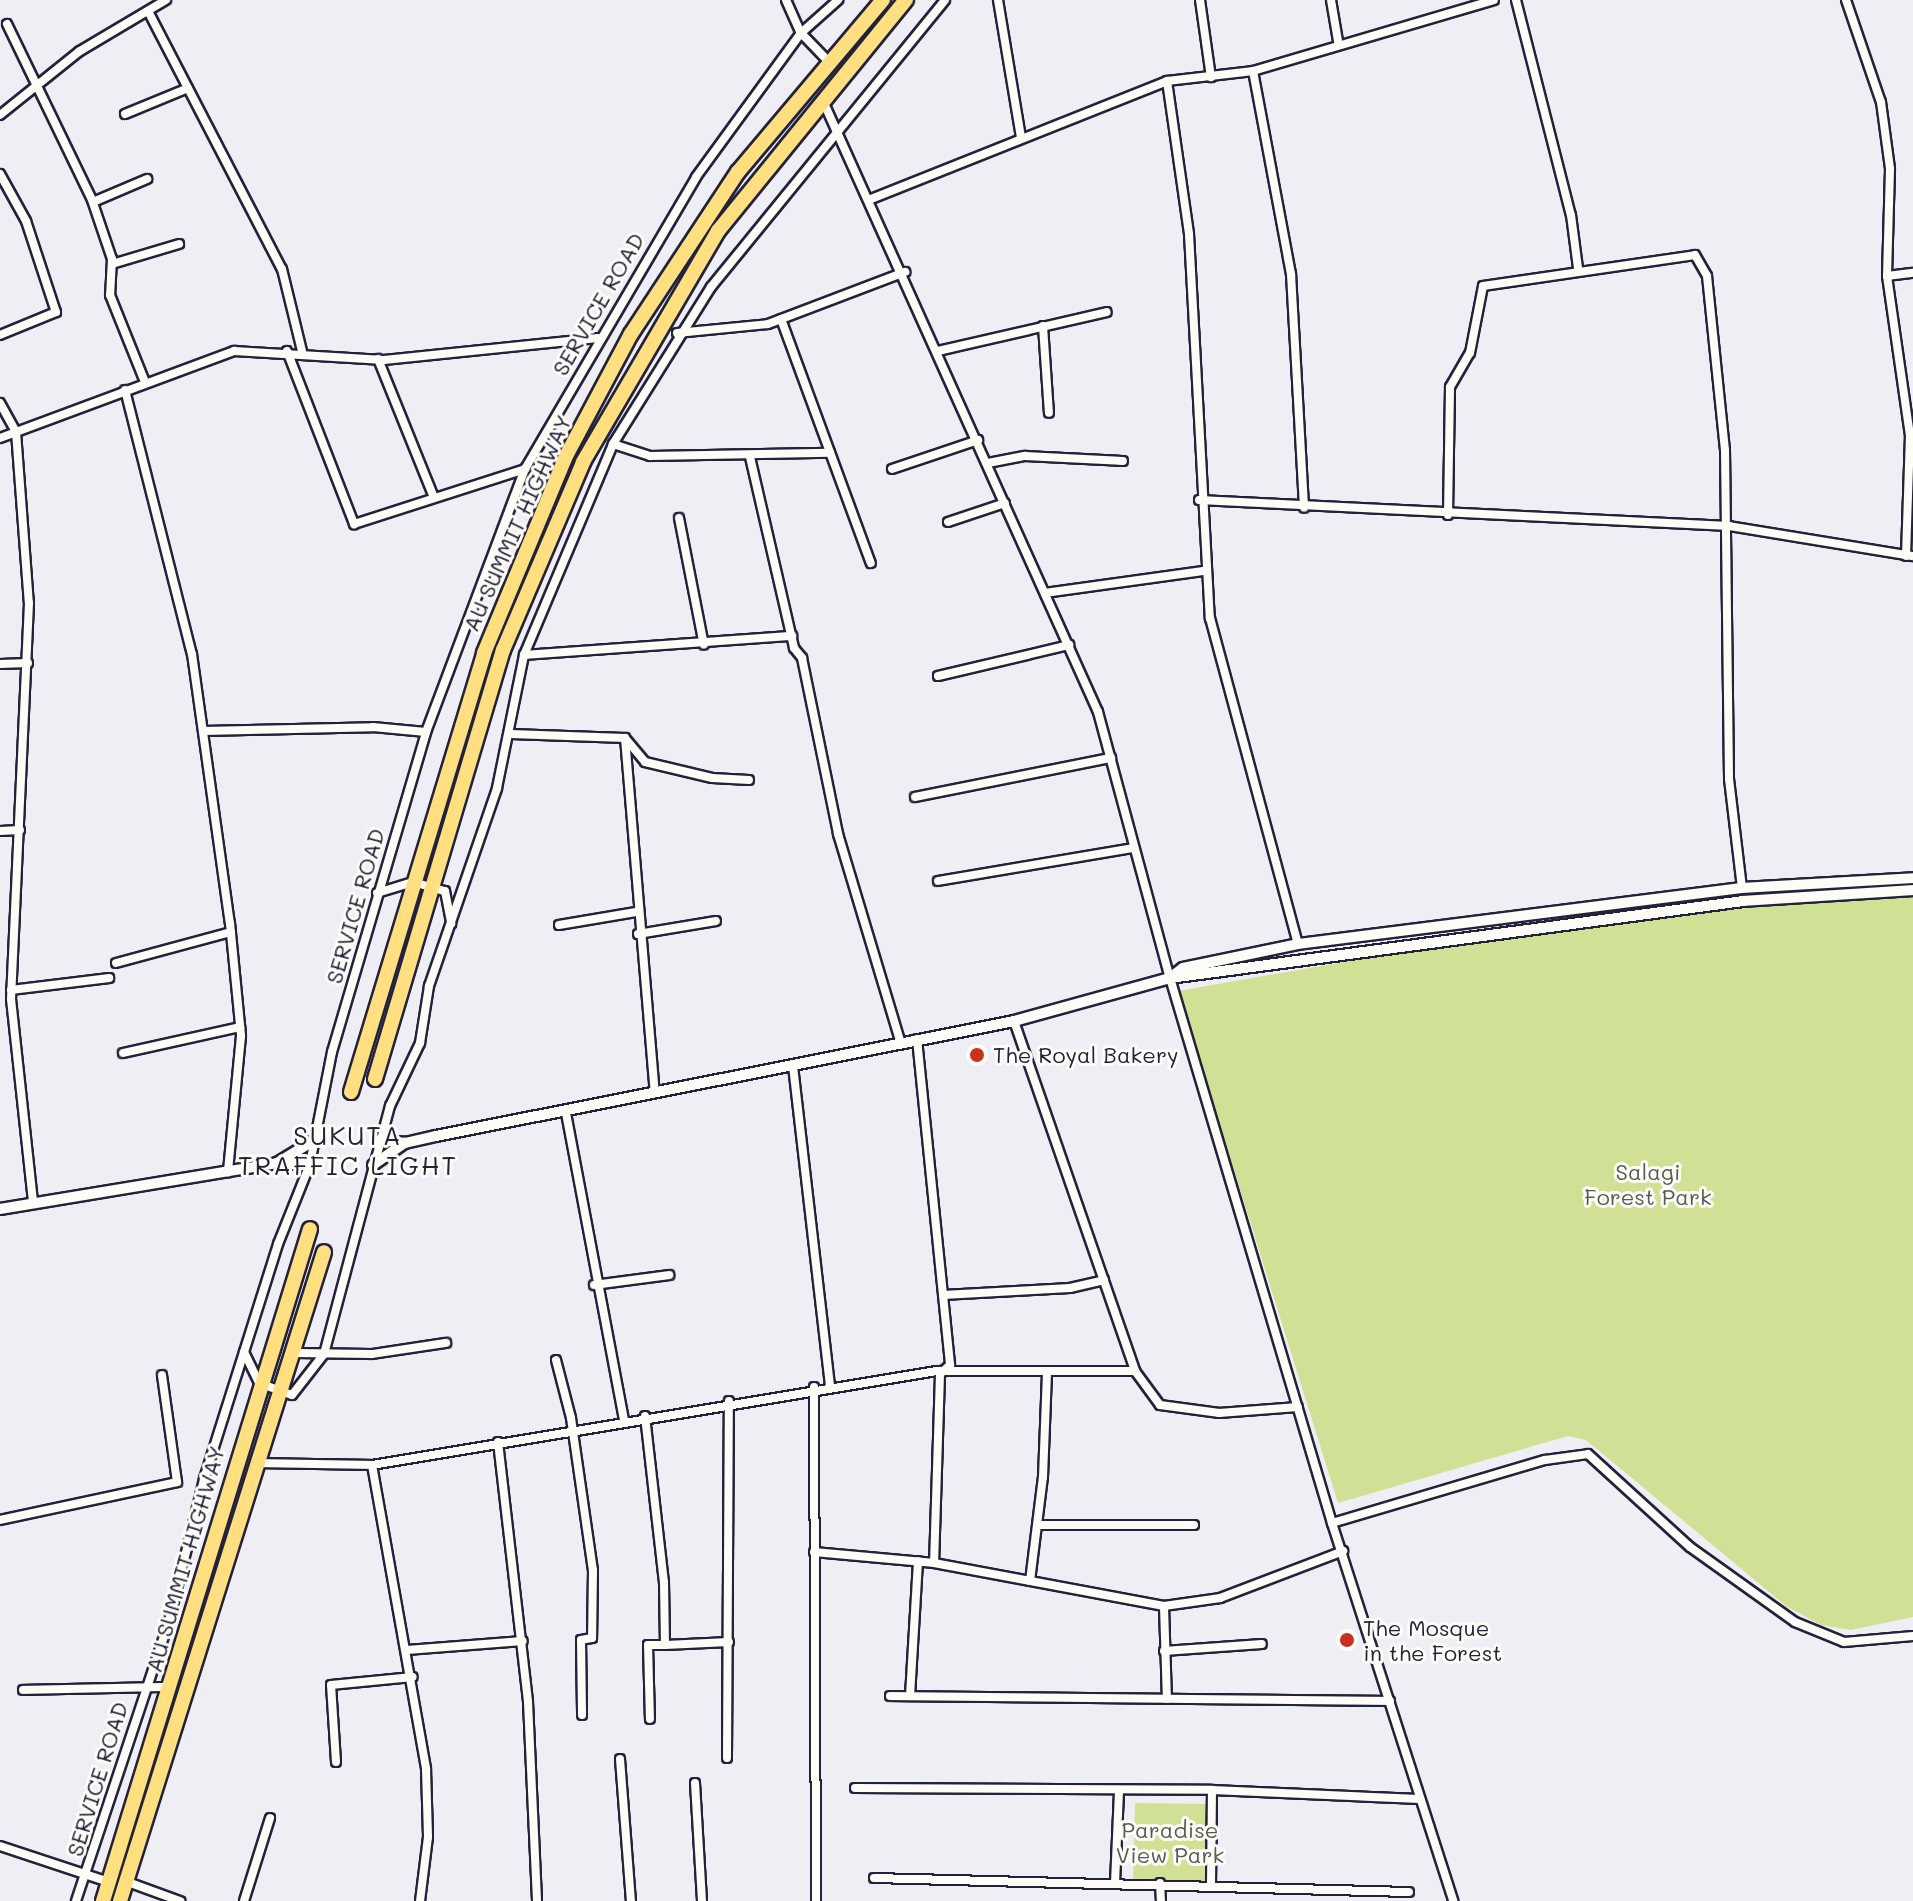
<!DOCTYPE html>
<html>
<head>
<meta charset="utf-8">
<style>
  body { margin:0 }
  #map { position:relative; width:1913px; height:1901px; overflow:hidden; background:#efeef4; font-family:Mali,sans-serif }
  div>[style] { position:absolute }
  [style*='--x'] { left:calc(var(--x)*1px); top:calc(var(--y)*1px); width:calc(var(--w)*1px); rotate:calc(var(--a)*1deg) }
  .green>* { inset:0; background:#d0e195 }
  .roads { filter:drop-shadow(2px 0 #22223b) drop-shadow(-2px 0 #22223b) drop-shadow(0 2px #22223b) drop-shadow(0 -2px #22223b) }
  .minor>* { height:8px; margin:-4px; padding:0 4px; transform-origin:4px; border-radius:4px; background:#fdfcf7 }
  .tertiary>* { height:10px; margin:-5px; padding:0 5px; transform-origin:5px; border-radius:5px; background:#fdfcf7 }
  .primary>* { height:14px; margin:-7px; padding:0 7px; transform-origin:7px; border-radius:7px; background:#ffdf80 }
  .dots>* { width:22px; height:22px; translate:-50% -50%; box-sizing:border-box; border:4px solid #fdfcf7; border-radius:50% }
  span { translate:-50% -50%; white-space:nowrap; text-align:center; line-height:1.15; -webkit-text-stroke:6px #fdfcf7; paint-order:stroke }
  .street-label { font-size:22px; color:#22223b }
  .poi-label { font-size:22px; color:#22223b }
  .left { translate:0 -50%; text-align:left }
  .park-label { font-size:22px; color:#565b56 }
  .quarter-label { font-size:26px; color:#22223b; letter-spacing:2px }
</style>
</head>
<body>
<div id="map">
  <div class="green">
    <div style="clip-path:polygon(1913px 888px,1913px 1617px,1851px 1630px,1821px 1625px,1786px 1606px,1586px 1440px,1568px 1436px,1338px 1503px,1178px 991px,1492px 936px)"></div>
    <div style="clip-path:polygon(1135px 1803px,1208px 1804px,1206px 1881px,1133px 1880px)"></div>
  </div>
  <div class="roads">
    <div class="minor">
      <div style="--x:786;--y:0;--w:36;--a:66"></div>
      <div style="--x:801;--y:33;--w:37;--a:46"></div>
      <div style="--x:998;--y:0;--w:140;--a:80.5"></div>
      <div style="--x:1200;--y:0;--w:78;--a:81.9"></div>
      <div style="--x:1331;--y:0;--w:42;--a:80.3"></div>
      <div style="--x:1516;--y:0;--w:222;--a:75.7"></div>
      <div style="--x:1571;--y:215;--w:53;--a:82.5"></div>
      <div style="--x:1846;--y:0;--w:108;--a:71.1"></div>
      <div style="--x:1881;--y:102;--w:68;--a:82.3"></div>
      <div style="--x:1890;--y:169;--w:107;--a:91.6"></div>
      <div style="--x:1887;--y:276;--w:161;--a:81.8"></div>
      <div style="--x:1910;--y:435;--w:121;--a:91.9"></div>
      <div style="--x:148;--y:11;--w:291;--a:62.6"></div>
      <div style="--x:282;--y:269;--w:84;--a:76.3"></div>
      <div style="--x:7;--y:24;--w:195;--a:64.2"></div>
      <div style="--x:92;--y:200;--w:62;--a:71.3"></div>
      <div style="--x:112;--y:259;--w:36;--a:93"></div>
      <div style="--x:110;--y:295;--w:94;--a:68.1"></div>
      <div style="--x:1253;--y:71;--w:207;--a:79.4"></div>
      <div style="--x:1291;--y:274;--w:234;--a:86.8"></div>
      <div style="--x:1167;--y:81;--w:155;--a:81.8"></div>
      <div style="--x:1189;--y:234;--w:385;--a:86.9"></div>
      <div style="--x:1210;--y:618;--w:338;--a:74.9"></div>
      <div style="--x:823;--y:101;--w:670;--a:65.77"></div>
      <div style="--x:1098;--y:712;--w:276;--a:74.9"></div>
      <div style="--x:1170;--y:978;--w:569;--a:73.45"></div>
      <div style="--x:1332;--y:1523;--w:397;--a:72.2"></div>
      <div style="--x:125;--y:114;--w:68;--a:-22.4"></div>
      <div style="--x:0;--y:115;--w:102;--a:-38.7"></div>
      <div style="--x:80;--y:51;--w:100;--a:-30.7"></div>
      <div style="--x:0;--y:174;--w:54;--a:61"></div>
      <div style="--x:26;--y:221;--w:96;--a:71.8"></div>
      <div style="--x:56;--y:312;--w:61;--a:157.7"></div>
      <div style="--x:871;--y:199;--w:319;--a:-21.7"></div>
      <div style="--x:1167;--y:81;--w:87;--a:-6.6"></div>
      <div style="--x:1253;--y:71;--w:251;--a:-16.4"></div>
      <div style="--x:93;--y:202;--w:59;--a:-23.1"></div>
      <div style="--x:112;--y:264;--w:70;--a:-16.6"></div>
      <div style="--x:1887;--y:276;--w:26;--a:-7"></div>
      <div style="--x:781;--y:319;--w:260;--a:69.8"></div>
      <div style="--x:1043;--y:326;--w:87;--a:86.1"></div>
      <div style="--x:677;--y:333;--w:91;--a:-5.6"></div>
      <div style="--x:768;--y:324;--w:147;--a:-20.8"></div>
      <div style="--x:287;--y:351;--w:186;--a:68.8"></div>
      <div style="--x:354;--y:524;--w:180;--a:-17.8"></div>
      <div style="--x:938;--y:351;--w:173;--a:-13"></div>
      <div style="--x:378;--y:359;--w:147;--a:68"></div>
      <div style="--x:125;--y:390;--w:272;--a:75.8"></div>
      <div style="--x:192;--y:654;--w:272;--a:82"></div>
      <div style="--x:230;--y:923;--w:114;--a:84.4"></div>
      <div style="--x:241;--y:1036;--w:137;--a:95.5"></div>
      <div style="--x:0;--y:403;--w:33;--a:61"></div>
      <div style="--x:16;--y:432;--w:171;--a:85.7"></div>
      <div style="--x:29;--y:603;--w:396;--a:92.6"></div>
      <div style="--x:11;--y:999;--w:205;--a:83.8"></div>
      <div style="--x:0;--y:438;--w:250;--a:-20.4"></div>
      <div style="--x:234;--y:351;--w:150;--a:3.4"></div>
      <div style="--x:384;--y:360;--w:215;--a:-5.9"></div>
      <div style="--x:613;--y:444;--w:39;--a:18"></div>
      <div style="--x:650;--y:456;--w:180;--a:-1"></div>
      <div style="--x:750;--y:457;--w:196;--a:77"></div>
      <div style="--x:794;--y:648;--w:13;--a:51"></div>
      <div style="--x:802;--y:658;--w:180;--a:78.4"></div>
      <div style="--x:838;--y:834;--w:216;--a:73.3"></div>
      <div style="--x:988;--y:463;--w:38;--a:-11"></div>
      <div style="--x:1025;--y:456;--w:98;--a:2.9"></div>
      <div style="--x:892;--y:469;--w:91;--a:-18.6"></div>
      <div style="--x:1199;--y:500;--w:531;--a:2.81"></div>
      <div style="--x:1729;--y:526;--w:186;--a:9.3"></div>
      <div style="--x:1448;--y:515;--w:128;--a:-89.1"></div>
      <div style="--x:1450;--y:387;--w:39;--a:-60"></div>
      <div style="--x:1470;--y:353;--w:68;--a:-79"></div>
      <div style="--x:1483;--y:286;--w:214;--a:-8.3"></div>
      <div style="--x:1695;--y:255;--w:24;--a:60"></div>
      <div style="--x:1707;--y:276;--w:175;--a:84.1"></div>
      <div style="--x:1725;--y:450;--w:329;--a:89.3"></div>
      <div style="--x:1729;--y:779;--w:110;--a:83.2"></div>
      <div style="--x:679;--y:518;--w:129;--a:78.9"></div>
      <div style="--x:948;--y:522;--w:60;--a:-18.4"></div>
      <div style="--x:1045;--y:593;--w:161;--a:-7.9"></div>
      <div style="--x:524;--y:655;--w:269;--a:-4.1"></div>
      <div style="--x:0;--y:664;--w:28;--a:-2"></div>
      <div style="--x:938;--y:676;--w:135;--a:-13.3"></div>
      <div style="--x:203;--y:731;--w:170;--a:-1.3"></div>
      <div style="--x:373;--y:727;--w:53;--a:5.4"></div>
      <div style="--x:511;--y:734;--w:114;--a:2"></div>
      <div style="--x:625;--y:738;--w:31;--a:50"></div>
      <div style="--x:645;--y:762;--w:69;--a:13.4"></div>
      <div style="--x:712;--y:778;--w:37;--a:3"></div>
      <div style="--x:625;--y:738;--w:355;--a:85.2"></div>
      <div style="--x:915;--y:797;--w:200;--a:-11.3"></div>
      <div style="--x:0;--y:831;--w:20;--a:-3"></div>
      <div style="--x:938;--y:881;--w:199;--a:-9.6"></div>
      <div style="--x:377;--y:893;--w:38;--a:-17"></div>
      <div style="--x:413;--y:882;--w:33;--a:16"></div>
      <div style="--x:445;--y:891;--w:33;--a:79"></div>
      <div style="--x:559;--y:925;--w:78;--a:-9.6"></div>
      <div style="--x:638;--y:934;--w:79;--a:-9.5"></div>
      <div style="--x:116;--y:963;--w:119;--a:-15.1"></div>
      <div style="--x:11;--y:990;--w:99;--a:-7"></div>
      <div style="--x:1014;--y:1021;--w:370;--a:70.9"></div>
      <div style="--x:1135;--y:1371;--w:42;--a:53.7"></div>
      <div style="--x:1160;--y:1405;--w:60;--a:7.7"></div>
      <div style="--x:1219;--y:1413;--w:79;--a:-4.3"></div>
      <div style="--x:917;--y:1039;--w:328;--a:84.2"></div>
      <div style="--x:950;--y:1365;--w:13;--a:138"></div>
      <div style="--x:940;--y:1374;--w:189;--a:91.8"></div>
      <div style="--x:123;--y:1053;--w:120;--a:-12.5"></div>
      <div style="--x:793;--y:1066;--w:321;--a:83.4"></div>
      <div style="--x:566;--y:1113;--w:312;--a:79.3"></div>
      <div style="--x:594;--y:1285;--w:76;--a:-7.6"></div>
      <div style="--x:943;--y:1295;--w:127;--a:-3.2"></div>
      <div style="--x:1070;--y:1288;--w:35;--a:-13"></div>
      <div style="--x:244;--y:1352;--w:34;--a:64"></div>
      <div style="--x:259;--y:1383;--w:35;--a:20"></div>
      <div style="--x:292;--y:1395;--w:52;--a:-52"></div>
      <div style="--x:324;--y:1354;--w:257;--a:-75.1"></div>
      <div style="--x:390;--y:1106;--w:70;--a:-64.5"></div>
      <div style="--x:420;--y:1043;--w:58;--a:-81"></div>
      <div style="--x:429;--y:986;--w:209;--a:-71"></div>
      <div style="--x:497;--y:788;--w:136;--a:-78.5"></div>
      <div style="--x:524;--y:655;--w:229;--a:-67.1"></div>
      <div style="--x:613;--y:444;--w:185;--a:-58"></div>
      <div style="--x:711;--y:287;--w:370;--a:-50.8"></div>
      <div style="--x:296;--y:1353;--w:76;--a:0.8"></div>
      <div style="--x:372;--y:1354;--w:75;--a:-8.5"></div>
      <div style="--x:556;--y:1360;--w:60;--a:75.5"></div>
      <div style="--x:571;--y:1418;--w:154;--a:81.8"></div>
      <div style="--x:593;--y:1570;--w:68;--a:90.8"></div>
      <div style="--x:592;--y:1638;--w:11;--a:170"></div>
      <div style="--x:581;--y:1640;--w:75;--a:89.2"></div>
      <div style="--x:814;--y:1387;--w:514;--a:89.78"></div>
      <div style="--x:645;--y:1416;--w:167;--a:83.5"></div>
      <div style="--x:664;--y:1582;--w:63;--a:89.1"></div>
      <div style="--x:665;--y:1645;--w:17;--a:180"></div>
      <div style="--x:648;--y:1645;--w:74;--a:88.5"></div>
      <div style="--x:498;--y:1442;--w:262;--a:83.4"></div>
      <div style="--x:528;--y:1702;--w:199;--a:87.4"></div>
      <div style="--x:258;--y:1463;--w:114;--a:1"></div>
      <div style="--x:372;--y:1465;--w:573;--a:-9.45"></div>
      <div style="--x:937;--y:1371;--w:198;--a:0"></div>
      <div style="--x:372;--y:1465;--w:309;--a:79.9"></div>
      <div style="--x:426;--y:1769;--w:68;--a:88.3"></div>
      <div style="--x:428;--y:1837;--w:64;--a:97.1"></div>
      <div style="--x:0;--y:1520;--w:181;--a:-12.1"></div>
      <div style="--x:177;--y:1482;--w:108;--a:-98"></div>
      <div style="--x:1332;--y:1523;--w:222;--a:-16.5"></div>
      <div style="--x:1545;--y:1460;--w:43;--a:-7.9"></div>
      <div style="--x:1588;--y:1454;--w:138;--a:42.4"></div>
      <div style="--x:1690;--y:1547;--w:129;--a:35.5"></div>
      <div style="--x:1795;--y:1622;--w:53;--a:22.2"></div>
      <div style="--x:1844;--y:1642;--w:69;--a:-5"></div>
      <div style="--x:1038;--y:1525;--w:156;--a:0"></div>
      <div style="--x:814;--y:1552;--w:121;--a:5.2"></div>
      <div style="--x:934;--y:1563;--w:234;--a:10.6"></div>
      <div style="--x:1164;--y:1606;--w:57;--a:-8.1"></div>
      <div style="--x:1220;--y:1598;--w:132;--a:-20.9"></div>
      <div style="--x:1030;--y:1581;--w:105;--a:-82.9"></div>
      <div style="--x:1043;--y:1477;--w:106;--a:-87.8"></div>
      <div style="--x:1164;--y:1606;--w:93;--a:88.2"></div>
      <div style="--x:665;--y:1645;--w:64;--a:-2.7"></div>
      <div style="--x:407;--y:1650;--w:116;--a:-4.4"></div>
      <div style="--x:1164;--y:1651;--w:98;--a:-4.1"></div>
      <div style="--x:23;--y:1690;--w:147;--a:-1.2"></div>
      <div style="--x:890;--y:1696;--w:500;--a:0.57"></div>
      <div style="--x:910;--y:1696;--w:135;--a:-86.6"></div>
      <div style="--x:727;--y:1758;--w:357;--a:-89.7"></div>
      <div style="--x:620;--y:1759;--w:142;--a:85.6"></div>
      <div style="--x:336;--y:1762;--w:77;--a:-93.7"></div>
      <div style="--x:331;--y:1685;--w:82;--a:-5.6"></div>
      <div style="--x:695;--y:1783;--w:118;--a:86.6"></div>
      <div style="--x:855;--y:1788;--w:357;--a:0.3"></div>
      <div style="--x:1212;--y:1790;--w:208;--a:2.5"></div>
      <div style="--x:0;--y:1846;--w:115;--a:18.3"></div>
      <div style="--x:874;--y:1878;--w:535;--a:1.5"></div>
      <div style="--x:125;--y:1881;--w:59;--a:20"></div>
      <div style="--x:1115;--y:1883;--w:93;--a:-87.5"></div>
      <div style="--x:1160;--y:1883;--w:18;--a:87"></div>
      <div style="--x:1211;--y:1885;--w:95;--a:-89.4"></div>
      <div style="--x:76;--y:1901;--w:291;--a:-71.6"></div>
      <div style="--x:168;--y:1625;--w:150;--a:-76.1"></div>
      <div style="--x:204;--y:1479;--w:246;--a:-72.5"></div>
      <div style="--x:278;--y:1244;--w:86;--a:-68.2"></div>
      <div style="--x:310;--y:1164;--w:114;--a:-78.9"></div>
      <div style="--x:332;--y:1052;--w:334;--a:-73.6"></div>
      <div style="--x:426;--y:732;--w:281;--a:-69.4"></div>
      <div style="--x:525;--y:469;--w:338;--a:-59.6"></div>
      <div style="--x:696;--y:177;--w:178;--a:-53.9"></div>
      <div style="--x:801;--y:33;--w:50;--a:-41.7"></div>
      <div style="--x:244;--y:1901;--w:87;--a:-72.6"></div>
    </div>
    <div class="tertiary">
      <div style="--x:1170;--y:978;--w:16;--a:-38"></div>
      <div style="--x:1183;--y:968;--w:117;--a:-11.8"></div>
      <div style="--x:1298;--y:944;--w:448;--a:-7.2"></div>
      <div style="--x:1742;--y:888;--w:171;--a:-3.3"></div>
      <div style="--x:380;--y:1140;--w:25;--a:7"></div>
      <div style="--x:277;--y:1163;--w:48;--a:-31.4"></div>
      <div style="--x:373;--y:1165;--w:39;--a:-35"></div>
      <div style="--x:405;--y:1143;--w:32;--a:-13"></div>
      <div style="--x:436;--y:1136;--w:589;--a:-11.25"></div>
      <div style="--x:1014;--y:1021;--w:162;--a:-15.4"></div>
      <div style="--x:1170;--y:978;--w:578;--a:-7.65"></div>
      <div style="--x:1743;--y:901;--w:170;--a:-3.7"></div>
      <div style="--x:0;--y:1209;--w:281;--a:-9.4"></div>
      <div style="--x:277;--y:1163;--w:33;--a:2"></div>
    </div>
    <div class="primary">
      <div style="--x:375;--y:1079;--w:448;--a:-73.4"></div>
      <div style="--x:503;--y:650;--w:204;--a:-66.9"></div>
      <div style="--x:583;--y:462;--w:268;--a:-59.7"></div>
      <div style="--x:718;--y:231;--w:298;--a:-50.9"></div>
      <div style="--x:351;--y:1092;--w:459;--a:-73.1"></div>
      <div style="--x:484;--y:653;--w:213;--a:-67.4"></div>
      <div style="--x:566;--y:456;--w:138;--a:-62"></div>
      <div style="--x:631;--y:334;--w:194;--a:-56.6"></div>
      <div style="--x:738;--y:172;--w:225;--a:-49.9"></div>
      <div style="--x:103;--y:1901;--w:703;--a:-72.88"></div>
      <div style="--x:120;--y:1901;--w:680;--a:-72.55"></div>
    </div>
  </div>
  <div class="dots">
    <div style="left:977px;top:1055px;background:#c8321e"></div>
    <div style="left:1347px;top:1640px;background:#c8321e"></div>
  </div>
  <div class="street-label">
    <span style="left:598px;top:304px;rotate:-60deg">SERVICE ROAD</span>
    <span style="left:517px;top:523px;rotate:-66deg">AU SUMMIT HIGHWAY</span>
    <span style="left:355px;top:906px;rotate:-74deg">SERVICE ROAD</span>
    <span style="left:185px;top:1559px;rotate:-74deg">AU SUMMIT HIGHWAY</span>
    <span style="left:97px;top:1779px;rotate:-73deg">SERVICE ROAD</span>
  </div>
  <div class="poi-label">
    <span class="left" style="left:993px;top:1055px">The Royal Bakery</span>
    <span class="left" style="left:1363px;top:1640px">The Mosque<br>in the Forest</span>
  </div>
  <div class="park-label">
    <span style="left:1648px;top:1184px">Salagi<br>Forest Park</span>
    <span style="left:1170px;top:1842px">Paradise<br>View Park</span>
  </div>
  <div class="quarter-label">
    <span style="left:348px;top:1151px">SUKUTA<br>TRAFFIC LIGHT</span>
  </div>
</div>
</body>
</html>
